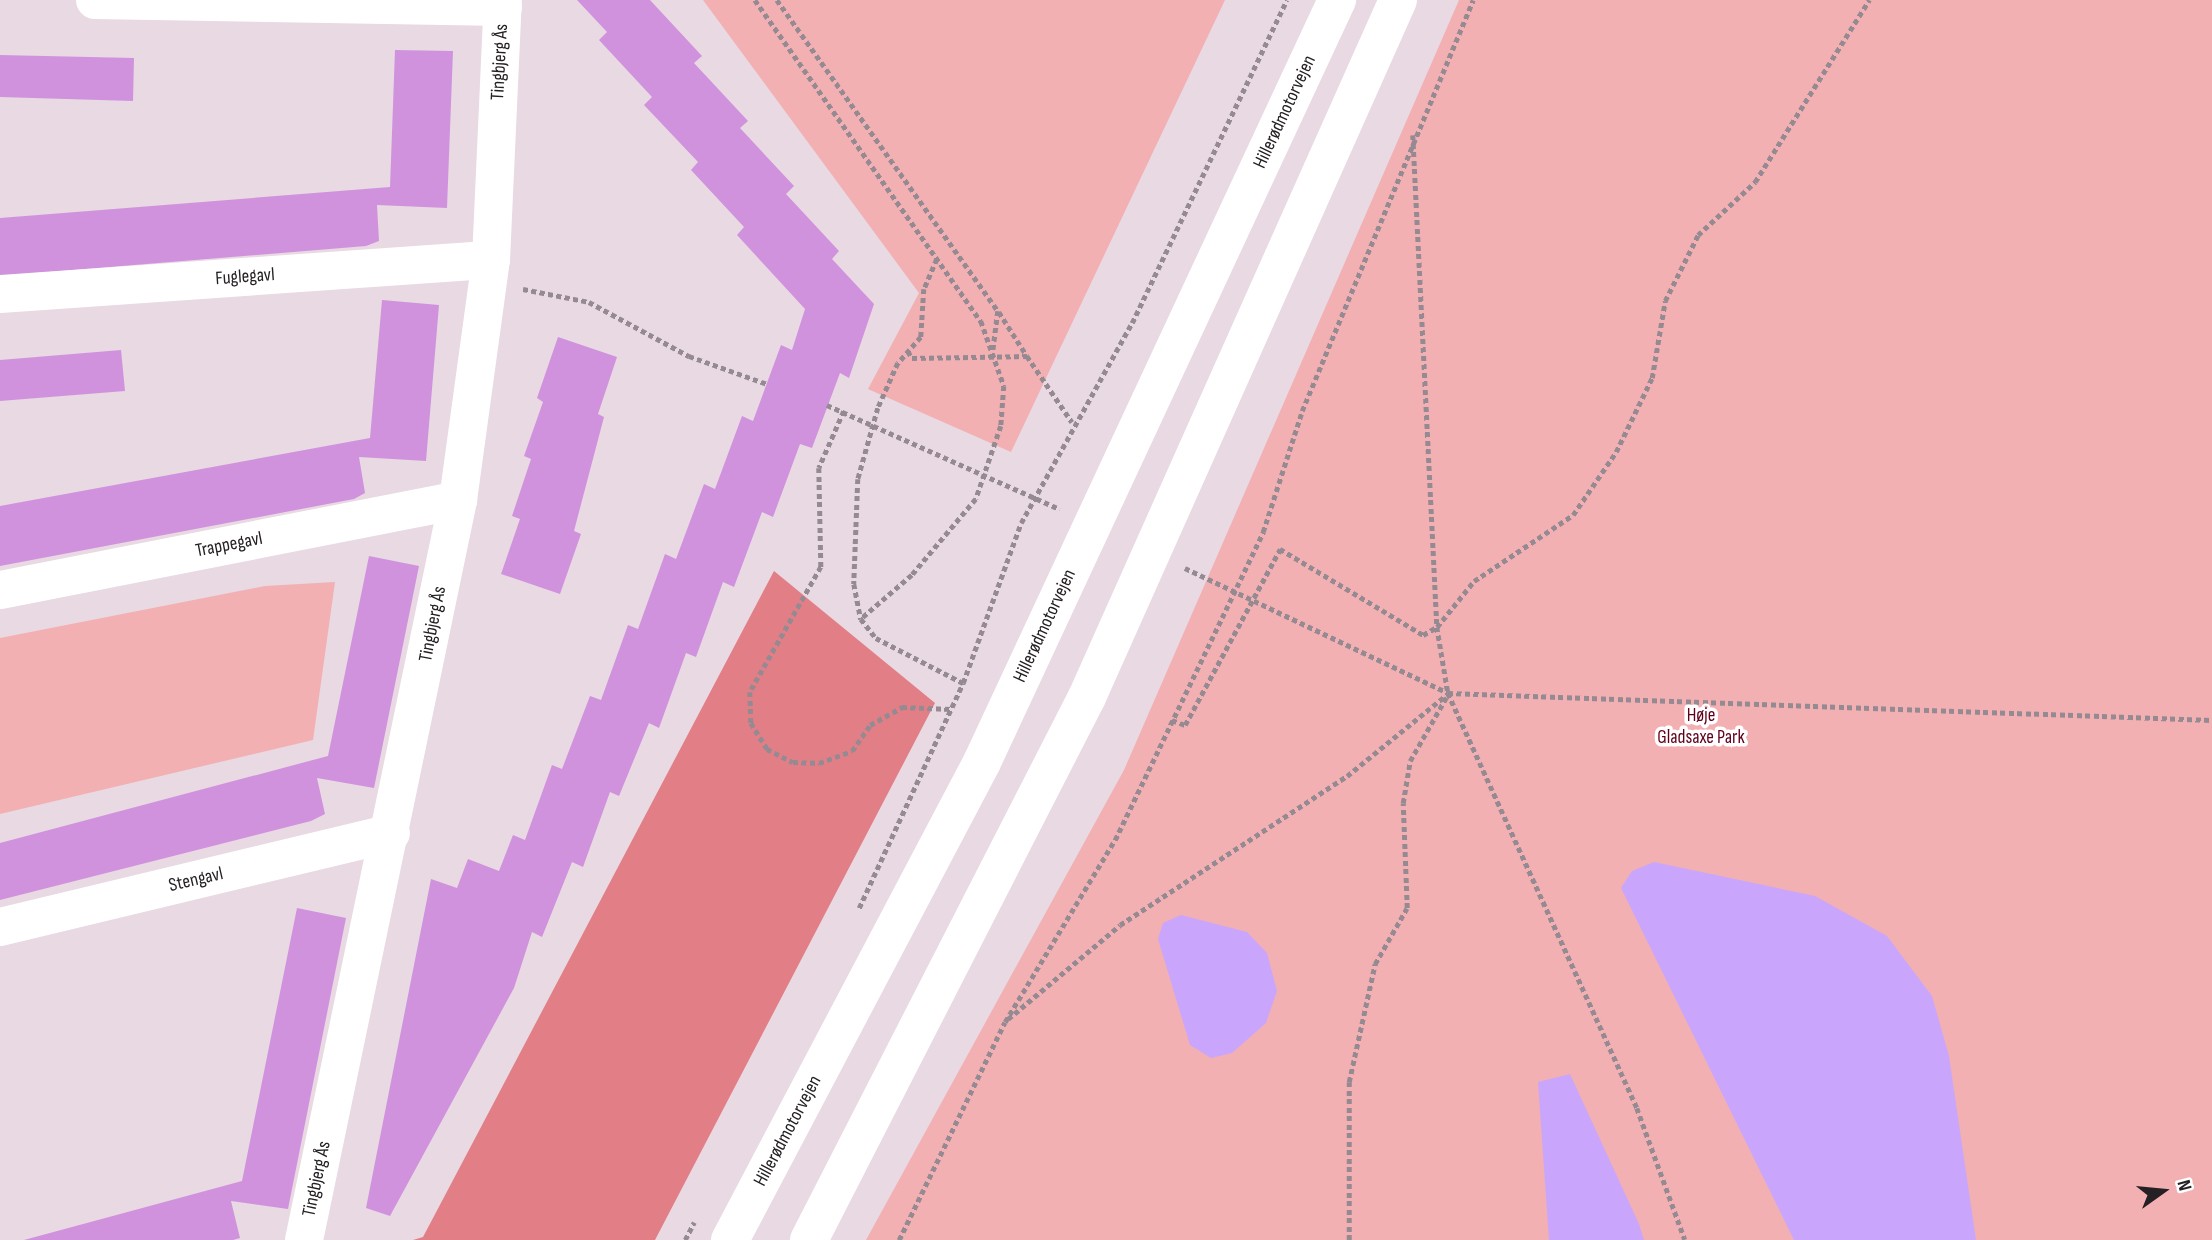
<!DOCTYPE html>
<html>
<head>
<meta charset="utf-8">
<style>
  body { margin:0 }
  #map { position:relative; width:2212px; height:1240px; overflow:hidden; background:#e8d9e3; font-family:"Sofia Sans Condensed",sans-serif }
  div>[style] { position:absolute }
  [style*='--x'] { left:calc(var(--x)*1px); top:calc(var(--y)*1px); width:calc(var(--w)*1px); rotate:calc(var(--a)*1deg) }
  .green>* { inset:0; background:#f2b0b3 }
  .forest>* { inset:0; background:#e27e86 }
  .water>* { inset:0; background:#c9a6fc }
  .building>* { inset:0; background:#d092dd }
  .path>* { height:4.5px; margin-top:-2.25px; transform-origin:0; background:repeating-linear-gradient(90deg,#958a92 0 5px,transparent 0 8.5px) }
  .minor>* { height:38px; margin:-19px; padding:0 19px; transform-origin:19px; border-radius:19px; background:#fff }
  .highway>* { height:38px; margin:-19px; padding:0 19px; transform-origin:19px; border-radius:19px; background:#fff }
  span { translate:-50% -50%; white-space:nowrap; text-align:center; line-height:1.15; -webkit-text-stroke:7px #fff; paint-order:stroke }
  .street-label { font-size:19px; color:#252024 }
  .park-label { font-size:19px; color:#60011b }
  .north { position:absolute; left:2128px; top:1156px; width:70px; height:70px; -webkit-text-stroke:5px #fff; paint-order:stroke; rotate:75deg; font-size:19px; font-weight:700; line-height:28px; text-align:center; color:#252024 }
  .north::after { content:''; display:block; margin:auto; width:24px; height:32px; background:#252024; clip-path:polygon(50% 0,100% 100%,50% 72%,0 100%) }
</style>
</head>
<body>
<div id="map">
  <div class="green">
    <div style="clip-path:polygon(703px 0,1225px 0,1011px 452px,868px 389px,919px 293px)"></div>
    <div style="clip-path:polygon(1459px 0,2212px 0,2212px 1240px,866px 1240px,1124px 770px)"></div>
    <div style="clip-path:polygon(335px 582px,313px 740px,0 814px,0 638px,265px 586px)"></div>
  </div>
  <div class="forest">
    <div style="clip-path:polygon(774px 571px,935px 703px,655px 1240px,413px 1240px,423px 1237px)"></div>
  </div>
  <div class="water">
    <div style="clip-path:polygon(1654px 862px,1815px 896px,1887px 936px,1932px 996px,1949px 1056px,1976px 1240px,1794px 1240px,1621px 888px,1632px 871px)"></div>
    <div style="clip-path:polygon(1181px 915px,1247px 932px,1267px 953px,1277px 991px,1266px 1023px,1232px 1053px,1211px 1058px,1190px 1045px,1158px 939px,1163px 923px)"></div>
    <div style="clip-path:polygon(1570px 1074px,1639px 1224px,1644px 1240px,1549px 1240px,1538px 1082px)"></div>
  </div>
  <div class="building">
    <div style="clip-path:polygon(577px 0,650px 0,702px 56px,694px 63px,748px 121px,740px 128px,794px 186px,786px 194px,839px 251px,832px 259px,874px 304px,849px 378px,840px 373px,812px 448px,800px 444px,773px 517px,762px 512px,734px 587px,723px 582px,696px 657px,686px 653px,659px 728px,649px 723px,619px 796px,610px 792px,583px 867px,572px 862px,542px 937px,532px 932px,514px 988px,390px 1216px,366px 1208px,431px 879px,457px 888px,468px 859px,499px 871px,513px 835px,525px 840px,552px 765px,562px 769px,590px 696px,601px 700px,628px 625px,638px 629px,665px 554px,676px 559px,704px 484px,715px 489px,742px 416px,753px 421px,781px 345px,792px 350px,805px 309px,737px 235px,744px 227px,691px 170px,698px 162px,644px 105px,652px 97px,599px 40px,607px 32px)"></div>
    <div style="clip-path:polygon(395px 50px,453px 51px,447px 208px,377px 205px,379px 241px,366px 246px,0 276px,0 218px,390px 187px)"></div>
    <div style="clip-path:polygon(0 55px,134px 58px,133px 101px,0 97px)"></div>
    <div style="clip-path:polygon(382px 300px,439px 305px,426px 461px,359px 457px,365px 493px,354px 499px,0 566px,0 506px,370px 438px)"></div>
    <div style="clip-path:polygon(558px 337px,617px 357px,598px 414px,604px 417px,574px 531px,581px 534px,560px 594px,501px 574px,520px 519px,512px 516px,531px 459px,524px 456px,543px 402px,537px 398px)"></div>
    <div style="clip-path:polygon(121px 350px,125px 391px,0 401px,0 360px)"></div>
    <div style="clip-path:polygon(369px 556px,419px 566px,374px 788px,317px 778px,325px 814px,311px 821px,0 900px,0 843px,328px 756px)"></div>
    <div style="clip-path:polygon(297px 908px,346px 918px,288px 1209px,231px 1201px,240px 1238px,233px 1240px,24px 1240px,242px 1181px)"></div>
  </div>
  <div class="path">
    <div style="--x:755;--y:0;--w:393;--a:54.9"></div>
    <div style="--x:981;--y:321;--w:69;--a:70.5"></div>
    <div style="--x:1004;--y:386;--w:40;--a:94.3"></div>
    <div style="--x:1001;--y:426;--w:77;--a:108.9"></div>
    <div style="--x:976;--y:499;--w:99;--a:130.1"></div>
    <div style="--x:912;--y:575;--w:67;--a:139.2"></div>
    <div style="--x:777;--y:0;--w:382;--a:54.6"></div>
    <div style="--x:998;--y:311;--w:40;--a:97.1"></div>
    <div style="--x:1413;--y:135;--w:493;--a:87.2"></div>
    <div style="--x:1437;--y:627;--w:67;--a:80.5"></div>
    <div style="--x:1448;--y:693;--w:456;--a:65.5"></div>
    <div style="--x:1637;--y:1108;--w:140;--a:70"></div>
    <div style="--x:937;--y:259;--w:33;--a:113"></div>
    <div style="--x:924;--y:289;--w:48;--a:93.6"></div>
    <div style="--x:921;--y:337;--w:35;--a:131"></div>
    <div style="--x:898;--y:363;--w:49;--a:114"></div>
    <div style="--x:878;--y:408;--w:74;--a:105.7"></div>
    <div style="--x:858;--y:479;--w:105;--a:92.2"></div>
    <div style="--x:854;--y:584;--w:36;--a:79"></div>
    <div style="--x:861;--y:619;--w:24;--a:52"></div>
    <div style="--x:876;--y:638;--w:98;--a:27.3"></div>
    <div style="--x:523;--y:289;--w:67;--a:11.1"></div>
    <div style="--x:589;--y:302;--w:114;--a:28.4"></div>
    <div style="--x:689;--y:356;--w:83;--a:19.7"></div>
    <div style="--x:999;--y:312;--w:52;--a:57.5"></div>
    <div style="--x:908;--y:351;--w:8;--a:60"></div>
    <div style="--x:912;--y:358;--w:115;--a:-1"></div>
    <div style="--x:1027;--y:356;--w:80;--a:55.7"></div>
    <div style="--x:827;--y:405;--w:255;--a:24.1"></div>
    <div style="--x:844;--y:411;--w:62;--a:113.7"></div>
    <div style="--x:819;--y:468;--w:99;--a:88.8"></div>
    <div style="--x:821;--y:567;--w:144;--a:119.6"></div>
    <div style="--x:750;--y:692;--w:31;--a:88"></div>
    <div style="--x:751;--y:723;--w:31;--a:58"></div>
    <div style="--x:767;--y:749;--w:29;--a:27"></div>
    <div style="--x:793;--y:762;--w:26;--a:2"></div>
    <div style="--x:819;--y:763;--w:35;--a:-20"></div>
    <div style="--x:852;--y:751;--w:32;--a:-55"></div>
    <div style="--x:870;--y:725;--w:37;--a:-29"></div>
    <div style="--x:902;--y:707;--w:49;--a:2.3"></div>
    <div style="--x:1185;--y:568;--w:291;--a:25.4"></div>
    <div style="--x:1448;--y:693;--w:764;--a:2.02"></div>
    <div style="--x:1172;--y:720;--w:14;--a:21"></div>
    <div style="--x:1185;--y:725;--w:200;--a:-61.6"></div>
    <div style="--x:1280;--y:549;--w:167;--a:31"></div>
    <div style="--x:1423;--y:635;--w:16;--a:-30"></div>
    <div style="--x:1437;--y:627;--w:59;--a:-51.2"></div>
    <div style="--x:1474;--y:581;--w:119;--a:-33.7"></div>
    <div style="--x:1573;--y:515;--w:76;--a:-55.7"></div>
    <div style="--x:1616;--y:452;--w:82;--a:-64.1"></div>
    <div style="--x:1652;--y:378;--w:78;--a:-80.4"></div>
    <div style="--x:1665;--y:301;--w:74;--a:-63.4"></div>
    <div style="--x:1698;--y:235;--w:78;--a:-42.9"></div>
    <div style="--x:1755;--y:182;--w:215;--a:-57.9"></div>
    <div style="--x:859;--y:908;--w:248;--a:-65.2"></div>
    <div style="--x:963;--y:683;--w:170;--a:-70.1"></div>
    <div style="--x:1021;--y:523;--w:229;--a:-61"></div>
    <div style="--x:1132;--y:323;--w:358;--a:-64.4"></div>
    <div style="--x:1008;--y:1019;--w:146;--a:-40"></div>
    <div style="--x:1120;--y:925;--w:272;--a:-33.3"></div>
    <div style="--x:1347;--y:776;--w:127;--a:-39.2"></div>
    <div style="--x:685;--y:1240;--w:20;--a:-63"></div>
    <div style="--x:899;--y:1240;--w:242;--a:-64.1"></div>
    <div style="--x:1005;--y:1022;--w:213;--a:-58.9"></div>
    <div style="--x:1115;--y:840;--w:342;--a:-64.3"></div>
    <div style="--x:1263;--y:532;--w:127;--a:-72.1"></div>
    <div style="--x:1302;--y:411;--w:445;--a:-67.4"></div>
    <div style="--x:1349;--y:1240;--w:158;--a:-90"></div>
    <div style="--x:1349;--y:1082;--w:121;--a:-77.6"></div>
    <div style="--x:1375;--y:964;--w:64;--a:-60.3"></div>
    <div style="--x:1407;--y:908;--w:105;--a:-92.2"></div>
    <div style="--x:1403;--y:803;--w:43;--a:-80.5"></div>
    <div style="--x:1410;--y:761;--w:77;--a:-60.4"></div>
  </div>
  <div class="minor">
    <div style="--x:95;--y:0;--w:408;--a:1"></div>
    <div style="--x:0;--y:294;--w:492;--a:-4"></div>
    <div style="--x:0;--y:590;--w:467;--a:-11.1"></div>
    <div style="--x:0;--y:927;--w:402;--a:-13.5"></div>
    <div style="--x:304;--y:1240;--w:756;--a:-78.24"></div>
    <div style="--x:458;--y:500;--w:242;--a:-82.2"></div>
    <div style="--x:491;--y:260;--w:260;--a:-87.4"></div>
  </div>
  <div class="highway">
    <div style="--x:730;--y:1240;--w:540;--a:-62.2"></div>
    <div style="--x:982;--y:762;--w:841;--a:-65.02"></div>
    <div style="--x:809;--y:1240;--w:610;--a:-62.89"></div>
    <div style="--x:1087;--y:697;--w:763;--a:-65.95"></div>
  </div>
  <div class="street-label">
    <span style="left:500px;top:62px;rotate:-87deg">Tingbjerg Ås</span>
    <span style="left:1285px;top:112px;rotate:-65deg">Hillerødmotorvejen</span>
    <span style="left:245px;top:277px;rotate:-4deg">Fuglegavl</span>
    <span style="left:229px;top:545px;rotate:-11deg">Trappegavl</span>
    <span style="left:433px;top:624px;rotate:-79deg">Tingbjerg Ås</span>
    <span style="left:1045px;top:626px;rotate:-65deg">Hillerødmotorvejen</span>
    <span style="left:196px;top:880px;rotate:-13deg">Stengavl</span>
    <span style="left:788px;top:1131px;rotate:-62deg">Hillerødmotorvejen</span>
    <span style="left:317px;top:1179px;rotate:-78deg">Tingbjerg Ås</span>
  </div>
  <div class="park-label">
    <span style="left:1701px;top:727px">Høje<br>Gladsaxe Park</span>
  </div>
  <div class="north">N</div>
</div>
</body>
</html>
